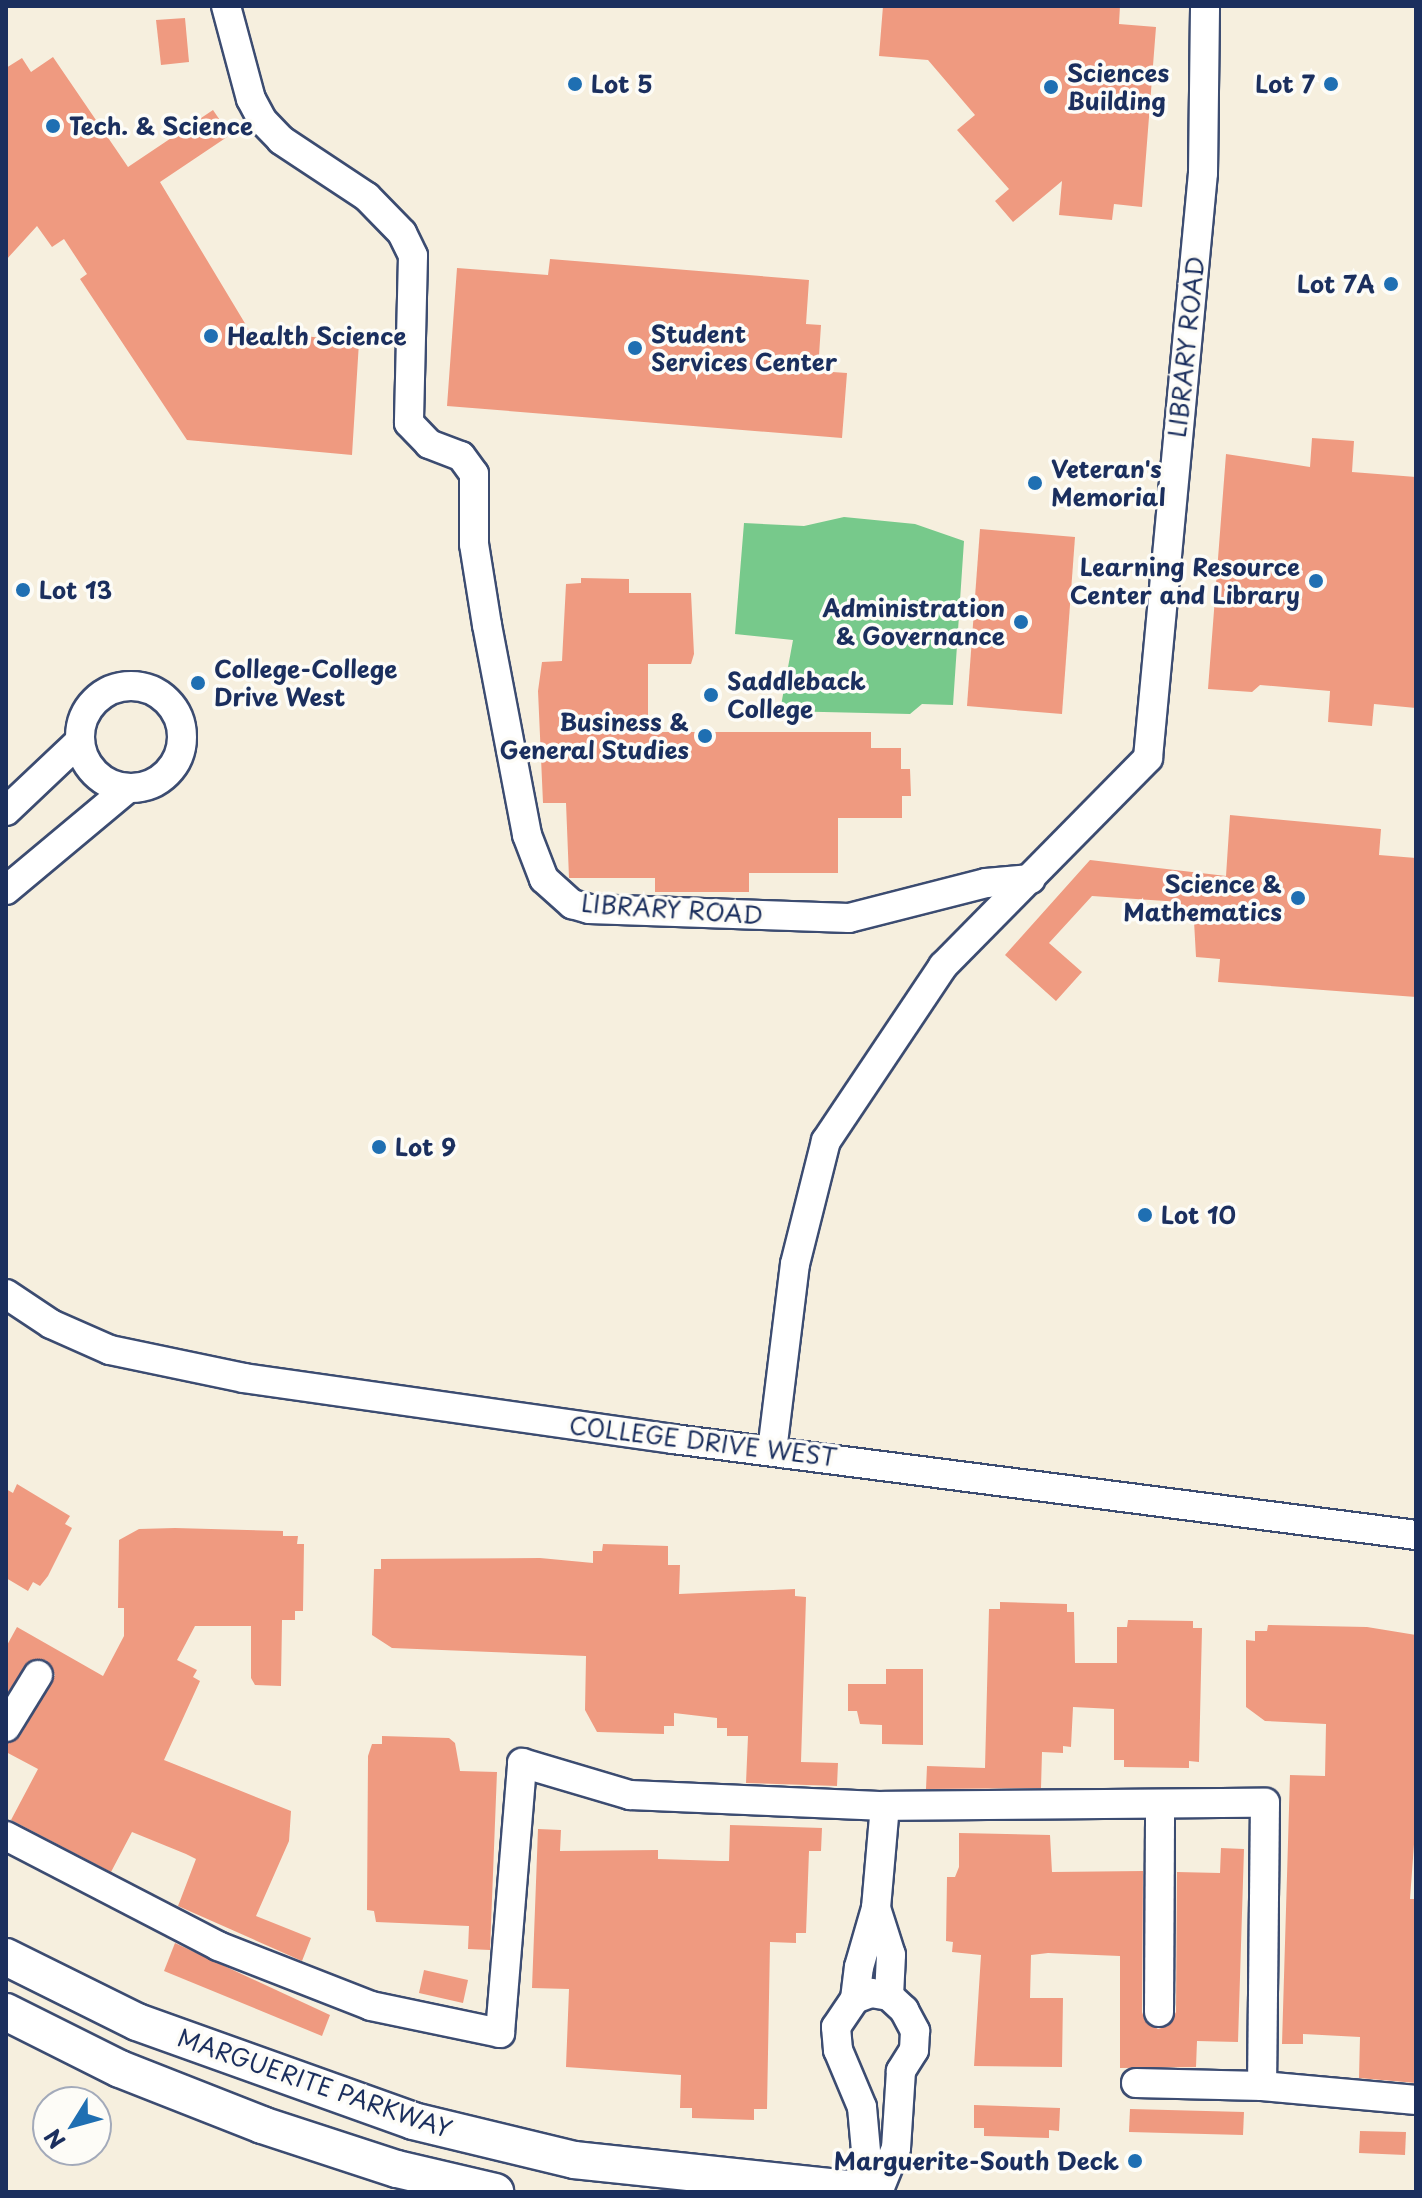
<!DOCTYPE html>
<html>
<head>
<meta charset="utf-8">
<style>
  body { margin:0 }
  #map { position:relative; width:1422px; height:2198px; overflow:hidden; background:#f6efde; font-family:"Playpen Sans",sans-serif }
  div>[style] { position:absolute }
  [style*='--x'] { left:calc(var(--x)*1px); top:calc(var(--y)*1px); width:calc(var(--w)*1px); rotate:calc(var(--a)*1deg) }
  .green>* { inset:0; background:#77c98b }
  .building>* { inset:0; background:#ef9a80 }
  .roads { filter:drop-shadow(2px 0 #3c4c71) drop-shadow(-2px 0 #3c4c71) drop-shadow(0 2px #3c4c71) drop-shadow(0 -2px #3c4c71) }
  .minor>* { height:28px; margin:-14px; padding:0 14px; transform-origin:14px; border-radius:14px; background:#fff }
  .minor>.ring { margin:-14px; padding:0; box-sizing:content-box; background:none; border:28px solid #fff; border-radius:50% }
  .major>* { height:36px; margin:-18px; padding:0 18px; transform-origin:18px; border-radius:18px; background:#fff }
  .dots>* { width:22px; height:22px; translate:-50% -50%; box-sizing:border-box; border:4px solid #fdfcf7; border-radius:50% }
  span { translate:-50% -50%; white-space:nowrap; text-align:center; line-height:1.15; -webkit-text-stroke:7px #fdfcf7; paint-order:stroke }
  .poi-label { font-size:24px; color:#1b2f5e; font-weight:700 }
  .left { translate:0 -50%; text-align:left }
  .right { translate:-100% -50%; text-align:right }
  .street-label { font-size:24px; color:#1b2f5e }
  .frame { position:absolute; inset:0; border:8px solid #1b2f5e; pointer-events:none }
  .north { position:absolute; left:32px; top:2086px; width:80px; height:80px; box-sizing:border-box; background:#fdfcf7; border:2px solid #a3aaba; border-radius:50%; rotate:233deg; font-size:22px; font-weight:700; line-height:32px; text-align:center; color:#1b2f5e }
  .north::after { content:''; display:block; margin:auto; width:28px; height:36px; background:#1f6fb2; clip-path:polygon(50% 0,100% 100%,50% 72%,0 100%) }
</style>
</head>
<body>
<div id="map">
  <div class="green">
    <div style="clip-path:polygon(844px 517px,915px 524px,964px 541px,953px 705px,922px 704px,910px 714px,780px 711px,793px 640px,735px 634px,744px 523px,804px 526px)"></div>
  </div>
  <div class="building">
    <div style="clip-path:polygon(883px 6px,1120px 6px,1119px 24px,1156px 27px,1142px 207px,1114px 204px,1112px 220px,1059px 215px,1062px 181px,1013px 222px,995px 201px,1009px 189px,957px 130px,975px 115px,928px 60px,879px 56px)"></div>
    <div style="clip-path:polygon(185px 18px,189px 62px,161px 65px,156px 20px)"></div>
    <div style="clip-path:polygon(53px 57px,128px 167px,213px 110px,230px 135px,160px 182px,249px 330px,359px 342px,352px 455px,187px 440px,80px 279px,87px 274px,64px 239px,52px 247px,37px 226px,6px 260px,6px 68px,22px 58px,31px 72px)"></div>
    <div style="clip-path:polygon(550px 259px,809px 280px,806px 324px,821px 325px,818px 371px,847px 373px,842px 438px,447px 406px,457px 268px,548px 275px)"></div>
    <div style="clip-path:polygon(1312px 438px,1354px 441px,1352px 472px,1416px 477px,1416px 708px,1374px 704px,1372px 726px,1328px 722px,1330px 691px,1260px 685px,1252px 692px,1208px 689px,1226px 454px,1310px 467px)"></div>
    <div style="clip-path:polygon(980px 529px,1075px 537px,1062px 714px,967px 706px)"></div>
    <div style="clip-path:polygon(581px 578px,629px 579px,629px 593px,691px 593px,694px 654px,691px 664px,648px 664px,648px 732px,871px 732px,871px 748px,901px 748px,901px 769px,910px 769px,911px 796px,902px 796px,902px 818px,838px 818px,838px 873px,749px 873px,749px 892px,655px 892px,655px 878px,569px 878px,566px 803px,543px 803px,538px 691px,542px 662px,562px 661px,566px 584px,581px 583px)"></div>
    <div style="clip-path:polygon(1230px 815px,1381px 829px,1379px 855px,1416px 858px,1416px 997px,1218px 982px,1220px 959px,1196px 957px,1194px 921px,1178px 920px,1180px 902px,1092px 896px,1049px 943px,1082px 972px,1056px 1001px,1005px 955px,1090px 860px,1226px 876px)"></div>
    <div style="clip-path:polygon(17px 1484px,70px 1516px,65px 1524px,72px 1528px,48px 1576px,40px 1586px,33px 1582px,28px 1591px,6px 1578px,6px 1489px,13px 1493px)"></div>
    <div style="clip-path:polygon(175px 1528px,283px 1531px,283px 1536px,298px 1536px,297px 1544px,304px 1544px,303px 1611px,295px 1611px,295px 1620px,282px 1620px,281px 1686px,255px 1685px,251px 1678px,251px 1626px,195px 1626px,177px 1660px,197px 1670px,193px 1677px,200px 1681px,164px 1760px,291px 1811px,289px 1841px,256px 1916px,311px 1938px,302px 1961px,178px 1906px,196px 1859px,186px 1854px,132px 1832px,111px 1872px,11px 1820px,38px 1769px,6px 1752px,6px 1744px,20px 1736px,55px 1675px,46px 1660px,31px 1660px,6px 1695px,6px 1647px,17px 1627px,103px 1676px,124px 1636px,124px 1608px,118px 1608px,119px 1540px,139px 1529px)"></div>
    <div style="clip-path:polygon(603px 1544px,668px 1546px,668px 1565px,680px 1565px,679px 1594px,795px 1589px,795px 1596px,806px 1597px,801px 1762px,838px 1763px,837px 1786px,746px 1783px,748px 1736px,727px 1736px,727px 1728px,717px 1728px,717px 1718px,674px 1713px,674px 1726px,664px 1726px,664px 1734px,597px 1732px,585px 1710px,586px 1656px,392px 1648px,372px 1635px,374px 1569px,381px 1569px,381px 1559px,540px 1558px,593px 1563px,593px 1551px,602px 1551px)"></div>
    <div style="clip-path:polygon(1000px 1602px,1067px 1604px,1067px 1612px,1074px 1612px,1075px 1663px,1117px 1663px,1117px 1627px,1127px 1627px,1128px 1620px,1193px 1621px,1193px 1628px,1202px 1628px,1199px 1762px,1189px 1761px,1189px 1768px,1124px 1767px,1124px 1760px,1114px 1760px,1114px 1709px,1073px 1707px,1071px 1747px,1063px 1746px,1063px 1753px,1042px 1752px,1041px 1788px,926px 1789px,927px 1766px,985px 1768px,989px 1609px,1000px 1609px)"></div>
    <div style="clip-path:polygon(1268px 1625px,1367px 1627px,1416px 1635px,1416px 1817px,1410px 1899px,1414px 1899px,1416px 1948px,1416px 2083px,1359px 2078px,1360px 2037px,1303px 2034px,1303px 2044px,1282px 2044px,1290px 1775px,1325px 1776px,1326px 1724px,1265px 1721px,1246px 1707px,1246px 1640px,1255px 1641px,1255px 1631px,1267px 1631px)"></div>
    <div style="clip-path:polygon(886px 1669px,923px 1669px,923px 1745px,882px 1744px,882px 1725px,860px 1724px,857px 1711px,848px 1711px,848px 1684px,886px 1684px)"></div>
    <div style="clip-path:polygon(382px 1736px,449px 1738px,455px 1743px,460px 1771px,497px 1772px,490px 1950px,468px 1949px,469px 1926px,376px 1922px,374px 1911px,367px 1910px,368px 1756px,372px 1744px,382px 1744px)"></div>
    <div style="clip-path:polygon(730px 1825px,822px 1828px,821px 1851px,809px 1851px,806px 1933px,796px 1933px,796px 1943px,770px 1942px,767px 2109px,754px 2109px,754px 2120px,692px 2118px,692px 2108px,680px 2108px,681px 2075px,566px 2067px,569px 1989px,532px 1988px,538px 1829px,561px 1830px,560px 1851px,658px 1850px,658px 1859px,721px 1861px,729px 1861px)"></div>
    <div style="clip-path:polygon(959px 1833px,1050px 1835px,1052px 1872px,1143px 1871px,1142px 2012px,1145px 2021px,1158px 2029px,1168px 2026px,1176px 2012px,1177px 1872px,1220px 1873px,1221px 1848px,1244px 1849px,1238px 2042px,1197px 2041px,1196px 2067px,1120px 2068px,1120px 1956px,1048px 1953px,1031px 1955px,1030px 1998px,1063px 1998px,1062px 2067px,974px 2066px,981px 1955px,952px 1952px,953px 1942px,946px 1941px,947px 1877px,955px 1877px,959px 1867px)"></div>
    <div style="clip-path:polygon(175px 1943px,330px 2015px,322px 2036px,164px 1971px)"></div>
    <div style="clip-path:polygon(424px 1970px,468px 1980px,463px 2003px,419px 1993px)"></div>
    <div style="clip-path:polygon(974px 2105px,1060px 2108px,1059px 2131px,1049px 2130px,1049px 2138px,984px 2136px,984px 2128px,974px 2128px)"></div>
    <div style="clip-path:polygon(1130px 2109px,1244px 2112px,1243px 2135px,1129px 2132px)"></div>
    <div style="clip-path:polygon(1360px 2131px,1406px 2132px,1405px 2155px,1359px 2153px)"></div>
  </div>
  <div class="roads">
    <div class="minor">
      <div style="--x:226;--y:6;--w:96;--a:75"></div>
      <div style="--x:251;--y:99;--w:24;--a:62"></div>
      <div style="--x:262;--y:120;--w:28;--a:46"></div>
      <div style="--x:281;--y:140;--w:103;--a:33.5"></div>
      <div style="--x:367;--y:197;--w:50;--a:45.8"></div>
      <div style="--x:402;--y:233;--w:25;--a:64"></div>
      <div style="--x:413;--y:256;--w:167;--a:91.4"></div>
      <div style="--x:409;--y:423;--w:29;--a:46"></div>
      <div style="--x:429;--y:444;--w:34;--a:21"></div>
      <div style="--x:461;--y:456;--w:22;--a:54"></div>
      <div style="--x:474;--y:474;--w:70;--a:90"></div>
      <div style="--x:474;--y:544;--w:82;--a:80.9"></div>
      <div style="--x:487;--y:625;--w:214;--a:79.2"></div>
      <div style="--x:527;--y:835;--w:47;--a:68.9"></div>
      <div style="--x:544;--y:879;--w:38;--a:42"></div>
      <div style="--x:572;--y:904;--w:18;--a:16"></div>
      <div style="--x:589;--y:909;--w:260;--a:2"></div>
      <div style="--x:849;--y:918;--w:141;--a:-14.3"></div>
      <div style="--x:986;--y:883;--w:45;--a:-5.1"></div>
      <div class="ring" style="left:80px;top:686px;width:74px;height:74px"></div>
      <div style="--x:6;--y:811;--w:102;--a:-43.4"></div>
      <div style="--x:6;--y:890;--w:158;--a:-39.9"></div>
      <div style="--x:6;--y:1294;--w:54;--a:33.7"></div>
      <div style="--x:51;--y:1324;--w:64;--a:23.8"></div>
      <div style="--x:110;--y:1350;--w:137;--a:11.8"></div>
      <div style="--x:244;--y:1378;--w:433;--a:8.1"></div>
      <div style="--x:673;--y:1439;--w:749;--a:7.36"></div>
      <div style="--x:772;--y:1451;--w:188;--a:-83"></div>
      <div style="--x:795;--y:1264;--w:127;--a:-75.9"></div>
      <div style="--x:826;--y:1141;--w:211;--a:-56.2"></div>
      <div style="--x:943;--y:966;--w:292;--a:-45.4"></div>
      <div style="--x:1148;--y:758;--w:588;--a:-84.63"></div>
      <div style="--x:1203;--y:173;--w:167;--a:-89.3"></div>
      <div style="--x:6;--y:1727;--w:61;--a:-58.4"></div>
      <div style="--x:6;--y:1836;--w:239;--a:27.4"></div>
      <div style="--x:218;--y:1946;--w:164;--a:21.4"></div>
      <div style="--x:371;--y:2006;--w:132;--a:11.8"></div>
      <div style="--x:500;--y:2033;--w:271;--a:-85.3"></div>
      <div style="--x:522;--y:1763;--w:113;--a:16.5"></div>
      <div style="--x:630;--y:1795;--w:255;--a:2.5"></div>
      <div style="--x:885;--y:1806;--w:380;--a:-0.5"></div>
      <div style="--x:1265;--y:1803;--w:283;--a:90.6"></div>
      <div style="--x:876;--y:1908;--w:49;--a:72.3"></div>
      <div style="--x:891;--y:1955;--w:41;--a:92.8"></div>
      <div style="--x:855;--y:1999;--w:17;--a:-21"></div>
      <div style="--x:871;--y:1993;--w:18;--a:9"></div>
      <div style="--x:889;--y:1996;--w:21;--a:43"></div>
      <div style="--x:904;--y:2010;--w:24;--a:62"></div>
      <div style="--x:915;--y:2031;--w:19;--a:93"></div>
      <div style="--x:914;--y:2050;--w:25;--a:122"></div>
      <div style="--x:901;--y:2071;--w:77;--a:93.7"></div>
      <div style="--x:896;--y:2148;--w:48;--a:112.2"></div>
      <div style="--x:1159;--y:2012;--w:204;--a:-89.7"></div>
      <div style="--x:1136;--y:2083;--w:126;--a:1.4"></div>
      <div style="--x:1262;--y:2086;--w:155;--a:5.2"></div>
      <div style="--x:878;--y:2192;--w:32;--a:-110"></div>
      <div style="--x:867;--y:2162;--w:55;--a:-95.2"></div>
      <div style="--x:862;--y:2107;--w:62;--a:-112.8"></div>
      <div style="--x:838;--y:2050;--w:23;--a:-95"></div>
      <div style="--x:836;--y:2027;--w:34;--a:-56"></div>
      <div style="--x:855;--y:1999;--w:32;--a:-83"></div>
      <div style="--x:859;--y:1967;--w:61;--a:-73.9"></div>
      <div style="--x:876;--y:1908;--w:102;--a:-85"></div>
    </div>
    <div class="major">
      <div style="--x:6;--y:1957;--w:146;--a:26.4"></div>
      <div style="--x:137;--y:2022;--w:293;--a:19.7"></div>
      <div style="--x:413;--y:2121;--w:166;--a:13.6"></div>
      <div style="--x:574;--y:2160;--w:304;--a:6"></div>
      <div style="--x:6;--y:2012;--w:127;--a:26.6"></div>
      <div style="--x:120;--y:2069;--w:153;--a:21.5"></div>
      <div style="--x:262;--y:2125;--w:142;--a:18.1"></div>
      <div style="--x:397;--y:2169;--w:101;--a:13.2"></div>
    </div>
  </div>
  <div class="dots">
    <div style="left:575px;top:84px;background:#1f6fb2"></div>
    <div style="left:1331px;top:84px;background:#1f6fb2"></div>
    <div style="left:1051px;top:87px;background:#1f6fb2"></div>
    <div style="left:53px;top:126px;background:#1f6fb2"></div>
    <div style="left:1391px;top:284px;background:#1f6fb2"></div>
    <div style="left:211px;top:336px;background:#1f6fb2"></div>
    <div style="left:635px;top:348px;background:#1f6fb2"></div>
    <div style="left:1035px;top:483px;background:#1f6fb2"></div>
    <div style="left:1316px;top:581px;background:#1f6fb2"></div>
    <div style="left:23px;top:590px;background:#1f6fb2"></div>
    <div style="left:1021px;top:622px;background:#1f6fb2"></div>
    <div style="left:198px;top:683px;background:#1f6fb2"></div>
    <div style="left:711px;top:695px;background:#1f6fb2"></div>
    <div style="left:705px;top:736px;background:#1f6fb2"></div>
    <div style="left:1298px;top:898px;background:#1f6fb2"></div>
    <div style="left:379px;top:1147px;background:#1f6fb2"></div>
    <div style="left:1145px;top:1215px;background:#1f6fb2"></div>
    <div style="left:1135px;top:2161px;background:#1f6fb2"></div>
  </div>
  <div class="poi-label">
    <span class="left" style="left:1067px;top:87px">Sciences<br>Building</span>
    <span class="left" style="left:591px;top:84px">Lot 5</span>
    <span class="right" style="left:1315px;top:84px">Lot 7</span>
    <span class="left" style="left:69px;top:126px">Tech. &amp; Science</span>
    <span class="right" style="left:1375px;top:284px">Lot 7A</span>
    <span class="left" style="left:651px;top:348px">Student<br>Services Center</span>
    <span class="left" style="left:227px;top:336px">Health Science</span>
    <span class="left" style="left:1051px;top:483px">Veteran's<br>Memorial</span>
    <span class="right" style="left:1300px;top:581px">Learning Resource<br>Center and Library</span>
    <span class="left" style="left:39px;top:590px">Lot 13</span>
    <span class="right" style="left:1005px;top:622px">Administration<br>&amp; Governance</span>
    <span class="left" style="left:214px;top:683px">College-College<br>Drive West</span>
    <span class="left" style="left:727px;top:695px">Saddleback<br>College</span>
    <span class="right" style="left:689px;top:736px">Business &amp;<br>General Studies</span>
    <span class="right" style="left:1282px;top:898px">Science &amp;<br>Mathematics</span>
    <span class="left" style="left:395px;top:1147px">Lot 9</span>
    <span class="left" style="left:1161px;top:1215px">Lot 10</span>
    <span class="right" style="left:1119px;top:2161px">Marguerite-South Deck</span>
  </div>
  <div class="street-label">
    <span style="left:1186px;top:347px;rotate:-84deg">LIBRARY ROAD</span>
    <span style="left:672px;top:909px;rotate:4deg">LIBRARY ROAD</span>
    <span style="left:703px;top:1441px;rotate:7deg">COLLEGE DRIVE WEST</span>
    <span style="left:315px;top:2083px;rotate:19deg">MARGUERITE PARKWAY</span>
  </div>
  <div class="frame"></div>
  <div class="north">N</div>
</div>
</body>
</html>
